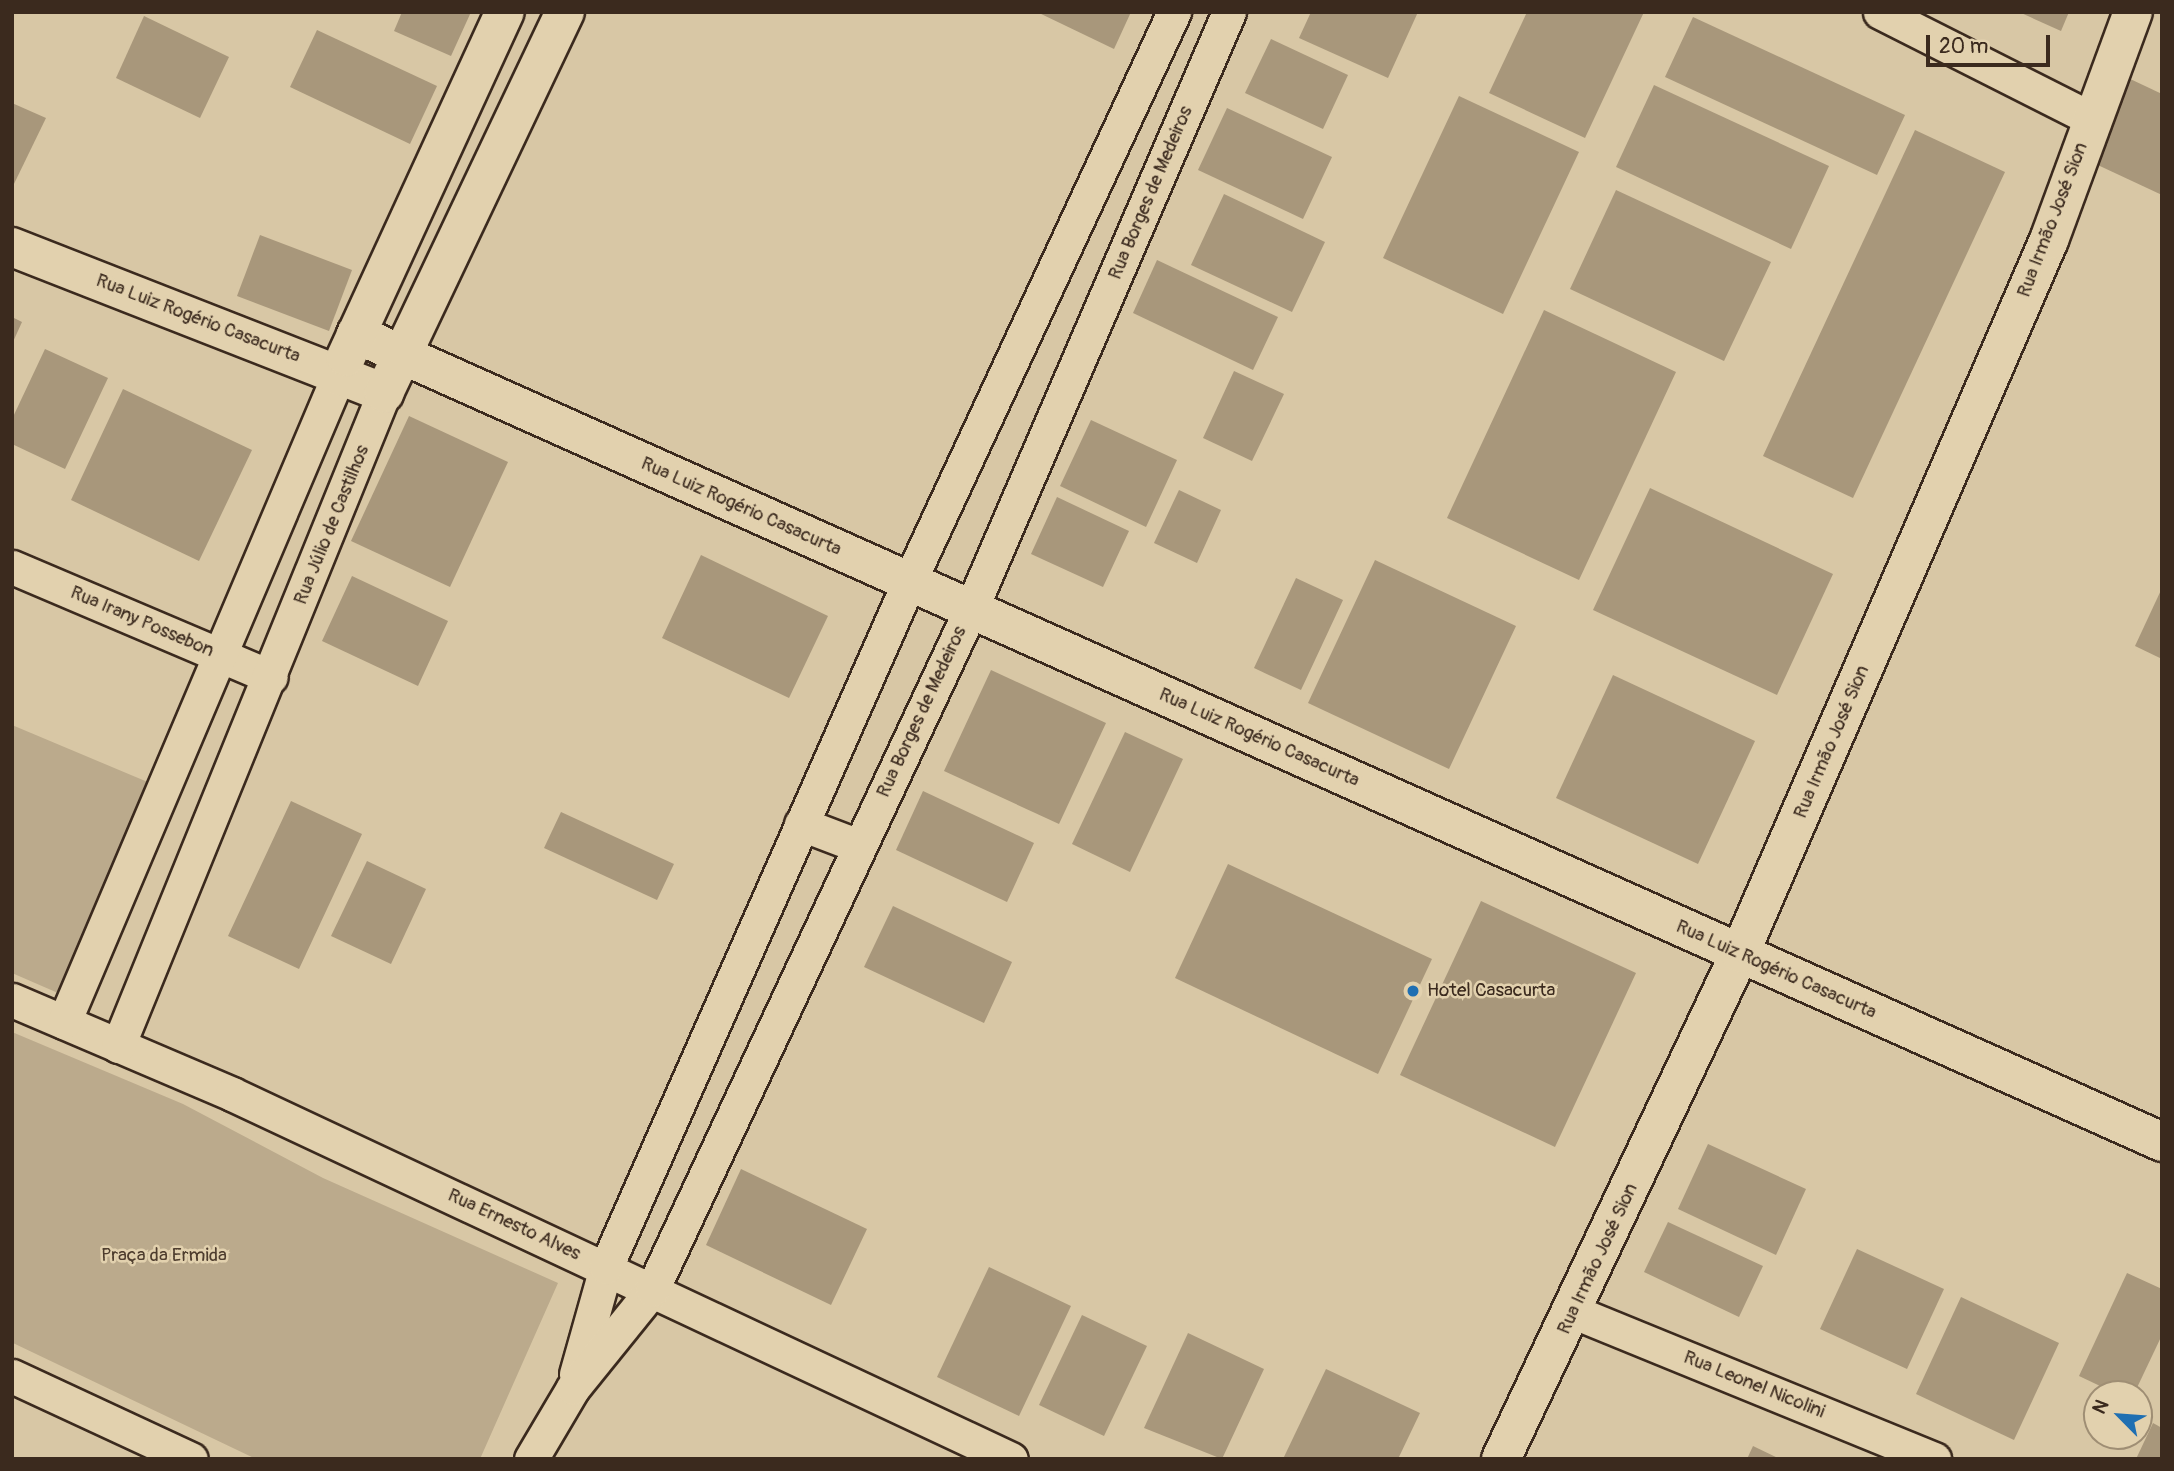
<!DOCTYPE html>
<html>
<head>
<meta charset="utf-8">
<style>
  body { margin:0 }
  #map { position:relative; width:2174px; height:1471px; overflow:hidden; background:#d8c7a5; font-family:Pangolin,sans-serif }
  div>[style] { position:absolute }
  [style*='--x'] { left:calc(var(--x)*1px); top:calc(var(--y)*1px); width:calc(var(--w)*1px); rotate:calc(var(--a)*1deg) }
  .green>* { inset:0; background:#bbaa8c }
  .building>* { inset:0; background:#a8977b }
  .roads { filter:drop-shadow(2px 0 #3b2a1e) drop-shadow(-2px 0 #3b2a1e) drop-shadow(0 2px #3b2a1e) drop-shadow(0 -2px #3b2a1e) }
  .street>* { height:33px; margin:-16.5px; padding:0 16.5px; transform-origin:16.5px; border-radius:16.5px; background:#e2d1ae }
  .secondary>* { height:38px; margin:-19px; padding:0 19px; transform-origin:19px; border-radius:19px; background:#e2d1ae }
  .dots>* { width:19px; height:19px; translate:-50% -50%; box-sizing:border-box; border:4px solid #e2d1ae; border-radius:50% }
  span { translate:-50% -50%; white-space:nowrap; text-align:center; line-height:1.15; -webkit-text-stroke:5px #e2d1ae; paint-order:stroke }
  .street-label { font-size:19px; color:#3b2a1e }
  .poi-label { font-size:19px; color:#3b2a1e }
  .left { translate:0 -50%; text-align:left }
  .park-label { font-size:19px; color:#4e3d2e }
  .frame { position:absolute; inset:0; border:14px solid #3b2a1e; pointer-events:none }
  .north { position:absolute; left:2083px; top:1380px; width:70px; height:70px; box-sizing:border-box; background:#e2d1ae; border:2px solid #9f8e74; border-radius:50%; rotate:295deg; font-size:19px; font-weight:700; line-height:28px; text-align:center; color:#3b2a1e }
  .north::after { content:''; display:block; margin:auto; width:24px; height:32px; background:#1f6fb2; clip-path:polygon(50% 0,100% 100%,50% 72%,0 100%) }
  .scale { position:absolute; left:1926px; top:35px; width:124px; height:32px; box-sizing:border-box; border:4px solid #3b2a1e; border-top:0; padding-left:9px; font-size:21px; line-height:24px; white-space:nowrap; color:#3b2a1e; -webkit-text-stroke:5px #e2d1ae; paint-order:stroke }
</style>
</head>
<body>
<div id="map">
  <div class="green">
    <div style="clip-path:polygon(12px 725px,150px 783px,58px 993px,12px 973px)"></div>
    <div style="clip-path:polygon(12px 1032px,183px 1104px,323px 1178px,558px 1283px,480px 1459px,256px 1459px,13px 1343px)"></div>
  </div>
  <div class="building">
    <div style="clip-path:polygon(402px 12px,471px 12px,451px 56px,394px 31px)"></div>
    <div style="clip-path:polygon(1037px 12px,1131px 12px,1114px 49px)"></div>
    <div style="clip-path:polygon(1311px 12px,1418px 12px,1388px 78px,1299px 38px)"></div>
    <div style="clip-path:polygon(1527px 12px,1644px 12px,1585px 138px,1489px 93px)"></div>
    <div style="clip-path:polygon(2019px 12px,2069px 12px,2061px 31px)"></div>
    <div style="clip-path:polygon(144px 16px,229px 57px,200px 118px,116px 78px)"></div>
    <div style="clip-path:polygon(1693px 17px,1905px 115px,1877px 175px,1665px 77px)"></div>
    <div style="clip-path:polygon(317px 30px,437px 86px,410px 144px,290px 87px)"></div>
    <div style="clip-path:polygon(1271px 39px,1348px 75px,1323px 129px,1245px 93px)"></div>
    <div style="clip-path:polygon(2126px 77px,2162px 94px,2162px 195px,2087px 160px)"></div>
    <div style="clip-path:polygon(1654px 85px,1829px 166px,1791px 249px,1616px 167px)"></div>
    <div style="clip-path:polygon(1459px 96px,1579px 152px,1503px 314px,1383px 258px)"></div>
    <div style="clip-path:polygon(12px 103px,46px 118px,12px 188px)"></div>
    <div style="clip-path:polygon(1227px 108px,1332px 157px,1303px 219px,1198px 170px)"></div>
    <div style="clip-path:polygon(1915px 130px,2005px 172px,1853px 498px,1763px 456px)"></div>
    <div style="clip-path:polygon(1616px 190px,1771px 262px,1724px 361px,1570px 289px)"></div>
    <div style="clip-path:polygon(1224px 194px,1325px 242px,1292px 312px,1191px 265px)"></div>
    <div style="clip-path:polygon(260px 235px,352px 270px,329px 331px,237px 296px)"></div>
    <div style="clip-path:polygon(1157px 260px,1278px 317px,1253px 370px,1133px 313px)"></div>
    <div style="clip-path:polygon(1544px 310px,1676px 372px,1579px 580px,1447px 518px)"></div>
    <div style="clip-path:polygon(12px 317px,22px 322px,12px 344px)"></div>
    <div style="clip-path:polygon(45px 349px,108px 378px,65px 469px,12px 444px,12px 419px)"></div>
    <div style="clip-path:polygon(1234px 371px,1284px 394px,1252px 461px,1203px 438px)"></div>
    <div style="clip-path:polygon(123px 389px,252px 450px,199px 561px,71px 500px)"></div>
    <div style="clip-path:polygon(409px 416px,508px 462px,450px 587px,351px 541px)"></div>
    <div style="clip-path:polygon(1091px 420px,1177px 460px,1146px 527px,1060px 486px)"></div>
    <div style="clip-path:polygon(1650px 488px,1833px 574px,1777px 695px,1593px 610px)"></div>
    <div style="clip-path:polygon(1179px 490px,1221px 510px,1197px 563px,1154px 543px)"></div>
    <div style="clip-path:polygon(1057px 497px,1129px 531px,1103px 587px,1031px 554px)"></div>
    <div style="clip-path:polygon(701px 555px,828px 616px,789px 698px,662px 638px)"></div>
    <div style="clip-path:polygon(1375px 560px,1516px 626px,1449px 769px,1308px 703px)"></div>
    <div style="clip-path:polygon(352px 576px,448px 621px,418px 686px,322px 641px)"></div>
    <div style="clip-path:polygon(1296px 578px,1343px 600px,1301px 690px,1254px 668px)"></div>
    <div style="clip-path:polygon(2162px 588px,2162px 659px,2135px 646px)"></div>
    <div style="clip-path:polygon(991px 670px,1106px 723px,1059px 824px,944px 771px)"></div>
    <div style="clip-path:polygon(1613px 675px,1755px 741px,1698px 864px,1556px 798px)"></div>
    <div style="clip-path:polygon(1125px 732px,1183px 759px,1130px 872px,1072px 844px)"></div>
    <div style="clip-path:polygon(923px 791px,1034px 843px,1007px 902px,896px 850px)"></div>
    <div style="clip-path:polygon(291px 801px,362px 834px,299px 969px,228px 936px)"></div>
    <div style="clip-path:polygon(561px 812px,674px 864px,657px 900px,544px 848px)"></div>
    <div style="clip-path:polygon(367px 861px,426px 889px,391px 964px,331px 936px)"></div>
    <div style="clip-path:polygon(1228px 864px,1432px 959px,1378px 1074px,1175px 978px)"></div>
    <div style="clip-path:polygon(1481px 901px,1636px 973px,1555px 1147px,1400px 1075px)"></div>
    <div style="clip-path:polygon(893px 906px,1012px 962px,984px 1023px,864px 967px)"></div>
    <div style="clip-path:polygon(1708px 1144px,1806px 1189px,1776px 1255px,1678px 1209px)"></div>
    <div style="clip-path:polygon(741px 1169px,867px 1229px,831px 1305px,706px 1245px)"></div>
    <div style="clip-path:polygon(1668px 1222px,1763px 1266px,1739px 1317px,1644px 1272px)"></div>
    <div style="clip-path:polygon(1857px 1249px,1944px 1289px,1907px 1369px,1820px 1329px)"></div>
    <div style="clip-path:polygon(989px 1267px,1071px 1306px,1019px 1416px,937px 1377px)"></div>
    <div style="clip-path:polygon(2127px 1273px,2162px 1289px,2162px 1335px,2134px 1394px,2117px 1394px,2079px 1376px)"></div>
    <div style="clip-path:polygon(1961px 1297px,2059px 1343px,2014px 1440px,1916px 1394px)"></div>
    <div style="clip-path:polygon(1082px 1315px,1147px 1346px,1104px 1436px,1039px 1405px)"></div>
    <div style="clip-path:polygon(1188px 1333px,1264px 1369px,1222px 1459px,1144px 1428px)"></div>
    <div style="clip-path:polygon(1326px 1369px,1420px 1413px,1398px 1459px,1283px 1459px)"></div>
    <div style="clip-path:polygon(2153px 1423px,2162px 1428px,2162px 1459px,2136px 1459px)"></div>
    <div style="clip-path:polygon(1753px 1446px,1780px 1459px,1747px 1459px)"></div>
  </div>
  <div class="roads">
    <div class="street">
      <div style="--x:1880;--y:12;--w:237;--a:26.8"></div>
      <div style="--x:12;--y:567;--w:281;--a:23"></div>
      <div style="--x:801;--y:824;--w:62;--a:20.8"></div>
      <div style="--x:12;--y:1000;--w:239;--a:23.1"></div>
      <div style="--x:232;--y:1094;--w:860;--a:25.11"></div>
      <div style="--x:64;--y:1022;--w:704;--a:-67"></div>
      <div style="--x:118;--y:1046;--w:705;--a:-67.84"></div>
      <div style="--x:1574;--y:1312;--w:389;--a:22.2"></div>
      <div style="--x:576;--y:1374;--w:111;--a:-74.3"></div>
      <div style="--x:606;--y:1267;--w:749;--a:-66.14"></div>
      <div style="--x:909;--y:582;--w:629;--a:-65.07"></div>
      <div style="--x:12;--y:1376;--w:197;--a:24.9"></div>
      <div style="--x:531;--y:1459;--w:82;--a:-59.4"></div>
      <div style="--x:573;--y:1388;--w:126;--a:-51.1"></div>
      <div style="--x:652;--y:1290;--w:752;--a:-64.9"></div>
      <div style="--x:971;--y:609;--w:650;--a:-66.63"></div>
    </div>
    <div class="secondary">
      <div style="--x:12;--y:247;--w:400;--a:21.4"></div>
      <div style="--x:384;--y:393;--w:422;--a:-64.6"></div>
      <div style="--x:356;--y:334;--w:1979;--a:24.1"></div>
      <div style="--x:346;--y:357;--w:380;--a:-65.3"></div>
      <div style="--x:1501;--y:1459;--w:560;--a:-64.72"></div>
      <div style="--x:1740;--y:953;--w:777;--a:-66.57"></div>
      <div style="--x:2049;--y:240;--w:243;--a:-69.8"></div>
    </div>
  </div>
  <div class="dots">
    <div style="left:1413px;top:991px;background:#1f6fb2"></div>
  </div>
  <div class="street-label">
    <span style="left:1151px;top:193px;rotate:-67deg">Rua Borges de Medeiros</span>
    <span style="left:2053px;top:220px;rotate:-69deg">Rua Irmão José Sion</span>
    <span style="left:198px;top:319px;rotate:21deg">Rua Luiz Rogério Casacurta</span>
    <span style="left:741px;top:507px;rotate:24deg">Rua Luiz Rogério Casacurta</span>
    <span style="left:332px;top:525px;rotate:-68deg">Rua Júlio de Castilhos</span>
    <span style="left:142px;top:622px;rotate:23deg">Rua Irany Possebon</span>
    <span style="left:922px;top:712px;rotate:-65deg">Rua Borges de Medeiros</span>
    <span style="left:1259px;top:738px;rotate:24deg">Rua Luiz Rogério Casacurta</span>
    <span style="left:1832px;top:742px;rotate:-67deg">Rua Irmão José Sion</span>
    <span style="left:1776px;top:970px;rotate:24deg">Rua Luiz Rogério Casacurta</span>
    <span style="left:514px;top:1225px;rotate:25deg">Rua Ernesto Alves</span>
    <span style="left:1598px;top:1259px;rotate:-65deg">Rua Irmão José Sion</span>
    <span style="left:1754px;top:1385px;rotate:22deg">Rua Leonel Nicolini</span>
  </div>
  <div class="poi-label">
    <span class="left" style="left:1427px;top:991px">Hotel Casacurta</span>
  </div>
  <div class="park-label">
    <span style="left:164px;top:1256px">Praça da Ermida</span>
  </div>
  <div class="frame"></div>
  <div class="north">N</div>
  <div class="scale">20 m</div>
</div>
</body>
</html>
